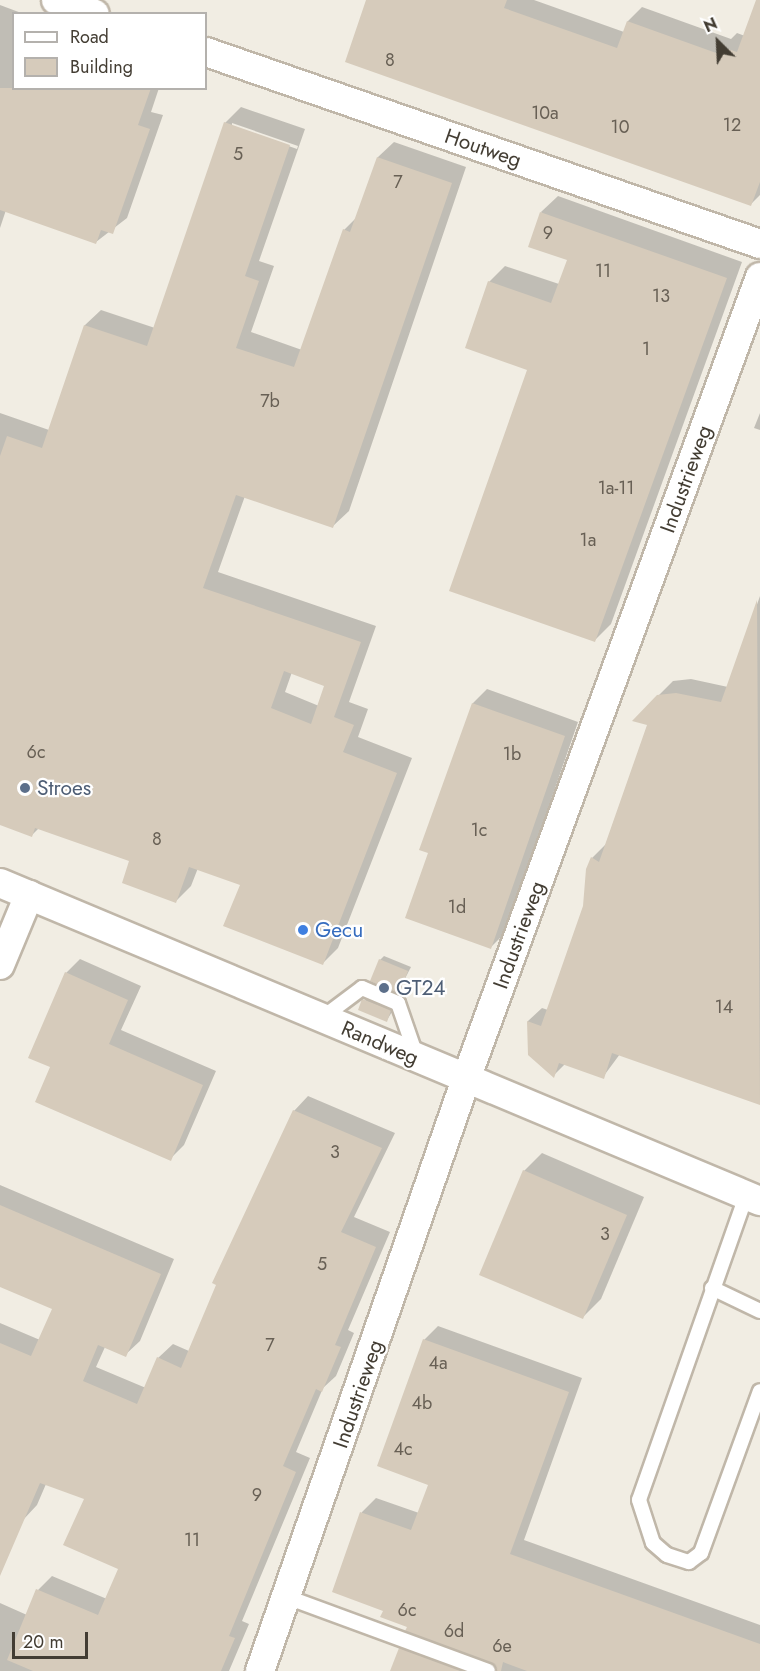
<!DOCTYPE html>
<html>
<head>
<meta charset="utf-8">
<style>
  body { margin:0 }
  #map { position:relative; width:760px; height:1671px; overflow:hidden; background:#f1ede3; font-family:Jost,sans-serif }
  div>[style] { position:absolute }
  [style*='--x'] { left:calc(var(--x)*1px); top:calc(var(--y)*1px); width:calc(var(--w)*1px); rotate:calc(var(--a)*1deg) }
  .shadow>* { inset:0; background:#0003 }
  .building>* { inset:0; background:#d6cbbb }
  .roads { filter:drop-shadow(2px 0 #c0b7a9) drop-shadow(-2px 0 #c0b7a9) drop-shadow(0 2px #c0b7a9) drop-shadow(0 -2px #c0b7a9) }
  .lane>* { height:14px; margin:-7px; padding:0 7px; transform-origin:7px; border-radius:7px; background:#fff }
  .street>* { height:28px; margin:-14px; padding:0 14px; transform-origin:14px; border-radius:14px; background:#fff }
  .dots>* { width:16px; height:16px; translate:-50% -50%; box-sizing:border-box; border:3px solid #fff; border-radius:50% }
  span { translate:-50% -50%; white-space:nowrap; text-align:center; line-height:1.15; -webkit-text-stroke:4.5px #fff; paint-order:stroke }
  .number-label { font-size:18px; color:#686055 }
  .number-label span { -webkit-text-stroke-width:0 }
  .street-label { font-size:21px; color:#433d33 }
  .service-label { font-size:21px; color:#4e5e75 }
  .left { translate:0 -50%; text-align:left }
  .shop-label { font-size:21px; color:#366cbe }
  .legend { position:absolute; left:12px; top:12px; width:195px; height:78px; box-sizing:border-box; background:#fff; border:2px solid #b4b1ad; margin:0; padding:8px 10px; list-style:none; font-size:18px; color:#433d33 }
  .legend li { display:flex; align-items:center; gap:12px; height:30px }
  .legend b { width:30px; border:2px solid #b4b1ad }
  .north { position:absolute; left:688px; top:12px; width:60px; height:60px; -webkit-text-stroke:4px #fff; paint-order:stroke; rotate:336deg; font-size:16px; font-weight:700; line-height:24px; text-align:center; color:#433d33 }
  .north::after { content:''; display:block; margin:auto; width:21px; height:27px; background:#433d33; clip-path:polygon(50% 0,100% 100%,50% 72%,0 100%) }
  .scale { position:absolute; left:12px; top:1632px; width:76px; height:27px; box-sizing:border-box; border:3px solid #433d33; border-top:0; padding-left:8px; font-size:18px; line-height:21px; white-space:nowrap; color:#433d33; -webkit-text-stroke:4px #fff; paint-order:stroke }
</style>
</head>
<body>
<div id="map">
  <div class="shadow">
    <div style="clip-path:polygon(368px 0,534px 0,624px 32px,628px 21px,642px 7px,731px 39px,737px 33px,745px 36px,760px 0,760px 195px,751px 204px)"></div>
    <div style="clip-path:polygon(0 5px,24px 14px,14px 14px,14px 88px,159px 88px,151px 112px,163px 115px,127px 218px,96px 242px,6px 210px,0 228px)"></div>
    <div style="clip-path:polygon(evenodd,241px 107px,305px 129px,259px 261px,274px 266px,251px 332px,302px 350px,344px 230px,356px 218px,378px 157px,394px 142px,466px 167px,349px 511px,333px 526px,245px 496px,218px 572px,376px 626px,349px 702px,368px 709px,358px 737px,412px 758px,338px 948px,323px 963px,242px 884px,198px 868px,191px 886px,176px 901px,131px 861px,39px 828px,32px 835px,0 824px,0 413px,49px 430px,85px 325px,101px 310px,155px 328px,225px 123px,241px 107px,232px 123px,298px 146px,297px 149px,232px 126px,232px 123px,241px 107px,292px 672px,326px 686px,319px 706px,285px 692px,292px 672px)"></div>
    <div style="clip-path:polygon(558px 196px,742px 262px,611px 624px,595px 640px,529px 369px,489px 282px,505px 266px,559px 284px,569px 259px,541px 212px)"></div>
    <div style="clip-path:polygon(760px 413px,760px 430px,754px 428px)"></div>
    <div style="clip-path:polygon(760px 596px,760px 1104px,620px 1054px,603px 1077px,566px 1063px,553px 1076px,529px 1053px,528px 1021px,542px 1008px,548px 1010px,585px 907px,587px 870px,592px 858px,606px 844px,658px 696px,673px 681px,691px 679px,728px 687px)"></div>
    <div style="clip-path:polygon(487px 689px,578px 722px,505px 933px,491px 947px,430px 852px,421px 849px,473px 703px)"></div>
    <div style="clip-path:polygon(384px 956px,411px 967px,398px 992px,380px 960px)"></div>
    <div style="clip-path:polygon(80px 959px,141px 986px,121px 1030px,216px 1071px,184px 1145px,170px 1159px,52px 1066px,66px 973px)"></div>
    <div style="clip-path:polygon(369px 995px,395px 1007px,387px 1020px,360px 1009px)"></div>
    <div style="clip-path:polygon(308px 1096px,395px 1133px,354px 1217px,390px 1232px,348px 1330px,354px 1333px,336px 1376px,323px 1388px,296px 1452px,310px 1458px,242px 1621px,249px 1624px,229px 1671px,0 1671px,0 1603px,27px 1615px,38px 1590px,52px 1576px,107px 1599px,120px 1568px,86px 1498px,46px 1484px,37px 1505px,23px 1520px,0 1510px,0 1323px,40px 1340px,54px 1308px,0 1285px,0 1185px,174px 1259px,140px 1341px,125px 1355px,105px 1347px,96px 1367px,146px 1388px,158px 1358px,173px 1344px,189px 1351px,294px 1111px)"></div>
    <div style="clip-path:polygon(542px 1153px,644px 1197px,601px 1299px,583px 1317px,524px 1171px)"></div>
    <div style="clip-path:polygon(438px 1326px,582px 1378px,524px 1540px,760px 1625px,760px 1671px,392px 1671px,400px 1649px,416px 1633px,385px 1610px,333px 1591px,362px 1512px,376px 1498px,419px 1513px,430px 1484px,424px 1340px)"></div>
  </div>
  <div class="building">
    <div style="clip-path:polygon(366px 0,507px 0,504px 8px,617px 48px,627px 21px,719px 54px,722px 47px,737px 52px,756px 0,760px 0,760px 182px,751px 206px,345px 62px)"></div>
    <div style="clip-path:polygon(0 88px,151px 88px,138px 125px,150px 129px,113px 234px,101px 230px,96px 244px,0 210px)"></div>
    <div style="clip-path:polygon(evenodd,224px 122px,290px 145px,245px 276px,259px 281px,236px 348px,294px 367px,343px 229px,350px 232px,377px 157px,452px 183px,333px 528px,236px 495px,203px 588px,361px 642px,334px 717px,354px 725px,343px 752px,397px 773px,323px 965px,223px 926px,240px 885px,189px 867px,176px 903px,122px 883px,129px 861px,35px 828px,32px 837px,0 825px,0 456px,7px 436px,42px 448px,84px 325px,147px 346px,224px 122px,284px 671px,324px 686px,311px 724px,271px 708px,284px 671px)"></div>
    <div style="clip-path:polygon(540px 212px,727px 278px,595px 642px,449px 591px,527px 370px,465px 348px,488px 281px,551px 303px,567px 260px,528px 247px)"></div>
    <div style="clip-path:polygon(757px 600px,760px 1105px,612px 1053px,604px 1079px,559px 1063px,554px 1078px,528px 1055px,527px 1021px,541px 1026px,583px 906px,586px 869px,591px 857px,599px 862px,647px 725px,632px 721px,657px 695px,676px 693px,721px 702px)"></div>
    <div style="clip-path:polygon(472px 703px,565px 736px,491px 949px,405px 918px,428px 853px,419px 850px)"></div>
    <div style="clip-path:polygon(379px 959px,408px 971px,399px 994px,370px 981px)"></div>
    <div style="clip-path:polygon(65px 972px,128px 1000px,109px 1044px,203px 1085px,171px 1161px,35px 1102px,50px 1067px,28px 1058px)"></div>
    <div style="clip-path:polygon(362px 999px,391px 1010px,387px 1022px,358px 1010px)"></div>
    <div style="clip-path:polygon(293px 1110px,382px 1148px,341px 1232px,376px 1247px,335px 1345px,341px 1347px,322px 1392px,316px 1389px,283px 1466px,296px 1472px,229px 1636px,235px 1638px,221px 1671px,33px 1671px,7px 1660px,36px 1589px,98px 1615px,118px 1569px,63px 1545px,84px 1499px,40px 1483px,0 1576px,0 1343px,31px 1356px,52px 1309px,0 1287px,0 1205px,161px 1274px,126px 1357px,98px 1345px,83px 1381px,137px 1404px,157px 1357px,181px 1368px,216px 1285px,212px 1283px)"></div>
    <div style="clip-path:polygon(523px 1170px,627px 1215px,583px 1319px,479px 1275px)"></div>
    <div style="clip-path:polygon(423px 1339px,569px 1392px,510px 1554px,760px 1644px,760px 1671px,527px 1671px,503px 1662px,501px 1671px,497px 1671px,491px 1663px,405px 1631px,407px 1627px,380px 1617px,383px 1611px,332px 1592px,360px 1512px,411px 1530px,428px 1485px,377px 1466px)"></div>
    <div style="clip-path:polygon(399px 1648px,462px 1671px,390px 1671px)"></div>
  </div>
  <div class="roads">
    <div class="lane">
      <div style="--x:322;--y:1018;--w:50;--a:-36.9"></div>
      <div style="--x:362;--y:988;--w:39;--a:23"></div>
      <div style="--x:398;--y:1003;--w:55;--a:70.9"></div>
      <div style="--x:746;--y:1196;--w:322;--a:109.4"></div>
      <div style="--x:639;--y:1500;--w:45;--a:72"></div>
      <div style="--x:653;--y:1543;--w:18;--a:41"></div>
      <div style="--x:667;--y:1555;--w:23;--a:18"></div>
      <div style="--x:689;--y:1562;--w:15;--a:-37"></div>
      <div style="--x:701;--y:1553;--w:172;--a:-70"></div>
      <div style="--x:712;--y:1288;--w:53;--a:25.6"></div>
      <div style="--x:287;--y:1597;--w:214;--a:20.2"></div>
    </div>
    <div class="street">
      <div style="--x:56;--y:0;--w:41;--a:19.7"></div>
      <div style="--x:206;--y:52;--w:586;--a:19.11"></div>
      <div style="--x:0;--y:883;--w:824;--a:22.71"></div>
      <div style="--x:0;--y:965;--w:76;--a:-67.5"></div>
      <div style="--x:260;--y:1671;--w:627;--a:-70.81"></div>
      <div style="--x:466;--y:1079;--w:854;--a:-69.87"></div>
    </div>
  </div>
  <div class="dots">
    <div style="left:25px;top:788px;background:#5c6f8a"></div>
    <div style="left:303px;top:930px;background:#3f7fe0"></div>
    <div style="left:384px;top:988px;background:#5c6f8a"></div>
  </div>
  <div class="number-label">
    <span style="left:390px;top:60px">8</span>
    <span style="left:545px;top:113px">10a</span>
    <span style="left:732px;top:125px">12</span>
    <span style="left:620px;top:127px">10</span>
    <span style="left:238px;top:154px">5</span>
    <span style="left:398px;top:182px">7</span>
    <span style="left:548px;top:233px">9</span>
    <span style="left:603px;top:271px">11</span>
    <span style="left:661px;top:296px">13</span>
    <span style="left:646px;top:349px">1</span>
    <span style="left:270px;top:401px">7b</span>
    <span style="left:616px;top:488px">1a-11</span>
    <span style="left:588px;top:540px">1a</span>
    <span style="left:36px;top:752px">6c</span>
    <span style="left:512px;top:754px">1b</span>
    <span style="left:479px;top:830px">1c</span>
    <span style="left:157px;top:839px">8</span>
    <span style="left:457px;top:907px">1d</span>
    <span style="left:724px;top:1007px">14</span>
    <span style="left:335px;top:1152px">3</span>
    <span style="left:605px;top:1234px">3</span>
    <span style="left:322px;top:1264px">5</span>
    <span style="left:270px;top:1345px">7</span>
    <span style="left:438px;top:1363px">4a</span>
    <span style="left:422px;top:1403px">4b</span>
    <span style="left:403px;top:1449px">4c</span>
    <span style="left:257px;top:1495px">9</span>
    <span style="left:192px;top:1540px">11</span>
    <span style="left:407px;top:1610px">6c</span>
    <span style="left:454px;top:1631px">6d</span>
    <span style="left:502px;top:1646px">6e</span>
  </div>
  <div class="street-label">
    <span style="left:483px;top:148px;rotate:19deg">Houtweg</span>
    <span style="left:686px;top:479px;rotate:-70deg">Industrieweg</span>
    <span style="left:519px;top:935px;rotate:-70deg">Industrieweg</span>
    <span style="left:380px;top:1043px;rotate:23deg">Randweg</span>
    <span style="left:358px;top:1394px;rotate:-71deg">Industrieweg</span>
  </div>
  <div class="service-label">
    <span class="left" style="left:37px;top:788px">Stroes</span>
    <span class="left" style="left:396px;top:988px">GT24</span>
  </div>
  <div class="shop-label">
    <span class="left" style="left:315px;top:930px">Gecu</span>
  </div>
  <ul class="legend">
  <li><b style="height:8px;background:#fff"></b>Road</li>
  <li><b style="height:16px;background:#d6cbbb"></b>Building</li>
  </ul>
  <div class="north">N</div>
  <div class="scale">20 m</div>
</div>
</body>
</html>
